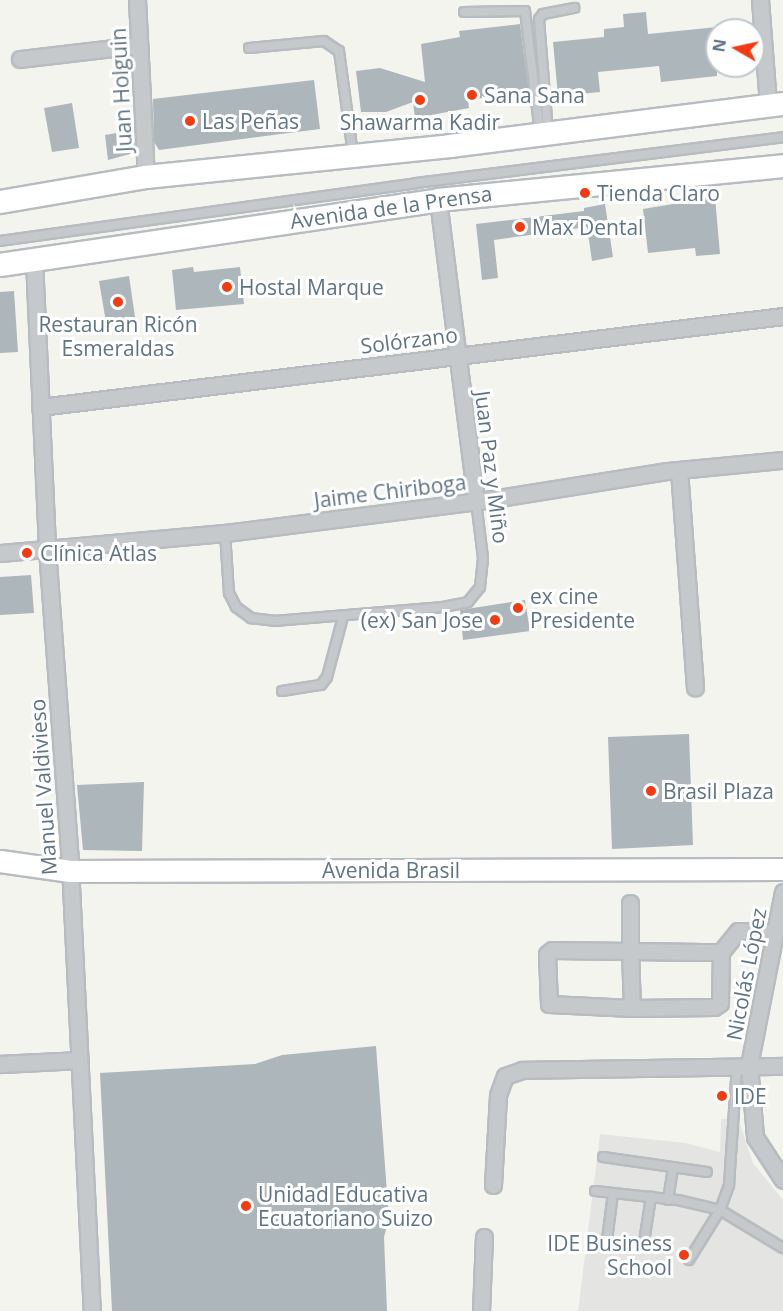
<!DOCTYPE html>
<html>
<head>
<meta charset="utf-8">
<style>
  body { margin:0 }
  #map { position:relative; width:783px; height:1311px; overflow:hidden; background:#f4f4ef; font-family:"Open Sans",sans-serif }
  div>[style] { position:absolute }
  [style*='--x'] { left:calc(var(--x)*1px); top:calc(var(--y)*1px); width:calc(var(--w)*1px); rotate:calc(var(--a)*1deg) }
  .built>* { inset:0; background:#e4e5e3 }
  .building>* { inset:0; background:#adb6ba }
  .roads { filter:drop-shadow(2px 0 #b7bcc0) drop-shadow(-2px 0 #b7bcc0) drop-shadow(0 2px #b7bcc0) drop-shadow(0 -2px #b7bcc0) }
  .lane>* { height:8px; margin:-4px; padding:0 4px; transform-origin:4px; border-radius:4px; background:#c5c9cb }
  .street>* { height:15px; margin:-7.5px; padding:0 7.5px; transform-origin:7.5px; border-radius:7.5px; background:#c5c9cb }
  .secondary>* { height:21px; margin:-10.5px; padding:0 10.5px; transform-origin:10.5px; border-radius:10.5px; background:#fff }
  .primary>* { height:22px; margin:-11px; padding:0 11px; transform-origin:11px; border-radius:11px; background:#fff }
  .dots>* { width:16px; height:16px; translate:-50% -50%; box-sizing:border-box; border:3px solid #fff; border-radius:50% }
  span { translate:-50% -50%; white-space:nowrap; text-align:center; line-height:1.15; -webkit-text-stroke:6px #fff; paint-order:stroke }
  .street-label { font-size:21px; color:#607583 }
  .poi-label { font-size:21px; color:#607583 }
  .left { translate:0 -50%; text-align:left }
  .right { translate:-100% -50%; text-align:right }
  .north { position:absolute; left:705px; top:18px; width:60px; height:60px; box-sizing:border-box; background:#fff; border:2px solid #bfc8cd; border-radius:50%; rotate:279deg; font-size:16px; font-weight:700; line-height:24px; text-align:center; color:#607583 }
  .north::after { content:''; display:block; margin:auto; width:21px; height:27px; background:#f43a0f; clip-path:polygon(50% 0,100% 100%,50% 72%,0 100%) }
</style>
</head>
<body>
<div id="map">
  <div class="built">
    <div style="clip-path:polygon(738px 1118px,753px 1163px,783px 1200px,783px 1311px,578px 1311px,600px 1134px,686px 1143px,720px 1152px,721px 1119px)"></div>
  </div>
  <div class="building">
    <div style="clip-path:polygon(646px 12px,648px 34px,717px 27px,717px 76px,661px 82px,659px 66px,598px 72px,600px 92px,558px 96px,553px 42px,604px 37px,604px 29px,624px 27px,623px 14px)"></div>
    <div style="clip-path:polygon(520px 24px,529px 92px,468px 100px,469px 108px,415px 118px,413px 102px,386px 112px,361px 112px,356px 71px,380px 68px,425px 82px,421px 44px,460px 37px,459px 31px)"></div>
    <div style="clip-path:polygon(314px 80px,320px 129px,159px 150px,154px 142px,153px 99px)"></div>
    <div style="clip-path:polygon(72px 103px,79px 148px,52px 152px,44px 108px)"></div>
    <div style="clip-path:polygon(134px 130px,135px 146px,130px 154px,108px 160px,105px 135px)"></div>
    <div style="clip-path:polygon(715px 197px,720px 254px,696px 256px,695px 248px,648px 253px,643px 209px)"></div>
    <div style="clip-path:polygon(605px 204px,613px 257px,592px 261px,587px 227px,494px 240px,498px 278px,482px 280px,476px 224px,584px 211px,584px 208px)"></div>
    <div style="clip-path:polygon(193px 267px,194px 272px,240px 267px,244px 304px,176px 310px,172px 270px)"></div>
    <div style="clip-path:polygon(129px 276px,136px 324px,107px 328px,99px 281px)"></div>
    <div style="clip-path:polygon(14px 291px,18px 352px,0 353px,0 292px)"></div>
    <div style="clip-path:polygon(31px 575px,34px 613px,0 615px,0 577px)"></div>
    <div style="clip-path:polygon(525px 600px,530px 631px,463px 640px,460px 610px)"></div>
    <div style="clip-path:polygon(689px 734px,693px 845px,612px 849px,608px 737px)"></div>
    <div style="clip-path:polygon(144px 782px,142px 851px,83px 850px,77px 785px)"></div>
    <div style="clip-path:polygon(376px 1046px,389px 1219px,384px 1237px,387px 1311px,112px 1311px,100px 1073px,255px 1064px,282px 1055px)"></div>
  </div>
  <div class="roads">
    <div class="lane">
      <div style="--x:464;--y:12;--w:61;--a:-0.9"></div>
      <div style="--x:525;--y:11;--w:123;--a:83"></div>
      <div style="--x:249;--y:48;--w:75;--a:-5.3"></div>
      <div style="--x:324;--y:41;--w:18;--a:34"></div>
      <div style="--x:339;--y:51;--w:104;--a:82.3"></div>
      <div style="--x:548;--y:132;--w:113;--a:-94.6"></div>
      <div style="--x:539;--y:19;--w:6;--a:-51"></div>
      <div style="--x:543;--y:14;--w:32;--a:-11"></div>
      <div style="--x:0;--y:241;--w:420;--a:-7.9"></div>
      <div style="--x:416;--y:183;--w:370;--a:-7.1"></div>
      <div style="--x:225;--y:533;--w:60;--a:86.2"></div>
      <div style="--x:229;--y:593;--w:16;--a:63"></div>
      <div style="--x:236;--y:607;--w:19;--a:36"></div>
      <div style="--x:251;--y:618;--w:23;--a:7"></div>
      <div style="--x:274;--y:621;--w:170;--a:-4.7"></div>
      <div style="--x:443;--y:607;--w:25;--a:-11"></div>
      <div style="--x:468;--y:602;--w:19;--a:-51"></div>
      <div style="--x:480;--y:587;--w:29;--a:-84"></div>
      <div style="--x:483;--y:558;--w:57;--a:-97"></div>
      <div style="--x:282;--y:691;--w:39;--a:-9"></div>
      <div style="--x:321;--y:685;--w:10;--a:-53"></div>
      <div style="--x:327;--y:677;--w:62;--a:-75.1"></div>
      <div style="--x:603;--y:1157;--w:105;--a:8.2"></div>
      <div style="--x:595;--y:1191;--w:83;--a:6.2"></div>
      <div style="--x:678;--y:1200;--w:43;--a:13.4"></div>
      <div style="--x:720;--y:1210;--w:74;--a:31.1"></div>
      <div style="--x:668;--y:1200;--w:33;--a:-81"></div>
      <div style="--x:607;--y:1240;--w:47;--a:-82.7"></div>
      <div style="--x:644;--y:1242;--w:46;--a:-81.2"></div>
      <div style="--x:689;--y:1260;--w:59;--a:-58.2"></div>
      <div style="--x:720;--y:1210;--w:27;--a:-70"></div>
      <div style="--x:729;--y:1185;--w:119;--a:-86.2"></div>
    </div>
    <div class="street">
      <div style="--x:137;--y:0;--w:177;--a:87.1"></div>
      <div style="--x:760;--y:0;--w:105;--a:85.6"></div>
      <div style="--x:20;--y:59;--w:120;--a:-6.7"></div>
      <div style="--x:438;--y:200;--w:303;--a:82.8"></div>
      <div style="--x:34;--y:260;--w:289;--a:87.4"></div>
      <div style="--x:47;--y:549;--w:317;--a:85.8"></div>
      <div style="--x:70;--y:865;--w:447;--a:87.2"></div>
      <div style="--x:40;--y:407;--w:749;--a:-6.98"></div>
      <div style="--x:679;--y:470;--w:218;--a:85.8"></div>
      <div style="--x:0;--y:553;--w:226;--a:-5.1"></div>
      <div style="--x:225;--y:533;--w:263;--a:-7.2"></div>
      <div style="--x:486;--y:500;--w:184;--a:-9.1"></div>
      <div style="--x:668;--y:471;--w:116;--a:-5.5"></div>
      <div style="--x:783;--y:892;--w:176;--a:101.1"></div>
      <div style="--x:749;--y:1065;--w:72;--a:85.2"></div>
      <div style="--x:755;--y:1137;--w:51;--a:56.9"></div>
      <div style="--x:630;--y:903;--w:48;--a:90"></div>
      <div style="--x:630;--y:951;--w:57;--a:88"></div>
      <div style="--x:632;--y:1008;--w:83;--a:-177.2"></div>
      <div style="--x:549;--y:1004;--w:50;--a:-92.3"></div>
      <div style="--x:547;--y:954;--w:6;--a:-39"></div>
      <div style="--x:552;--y:950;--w:78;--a:0.7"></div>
      <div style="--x:630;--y:951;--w:73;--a:0.8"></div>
      <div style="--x:703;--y:952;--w:18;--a:0"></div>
      <div style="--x:721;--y:952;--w:27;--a:-51"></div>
      <div style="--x:738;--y:931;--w:37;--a:2"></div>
      <div style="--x:632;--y:1008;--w:82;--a:-0.7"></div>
      <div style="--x:714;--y:1007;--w:7;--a:-34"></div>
      <div style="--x:720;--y:1003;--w:51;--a:-88.9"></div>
      <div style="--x:0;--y:1064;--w:78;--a:-2.9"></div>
      <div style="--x:493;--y:1185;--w:90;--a:-86.8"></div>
      <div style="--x:498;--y:1095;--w:20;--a:-70"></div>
      <div style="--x:505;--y:1076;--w:18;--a:-19"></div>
      <div style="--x:522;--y:1070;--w:261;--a:-0.9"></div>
      <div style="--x:481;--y:1311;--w:74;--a:-87.7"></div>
    </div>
    <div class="secondary">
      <div style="--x:0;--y:861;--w:71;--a:8.1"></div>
      <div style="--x:70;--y:871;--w:713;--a:-0.16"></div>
    </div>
    <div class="primary">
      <div style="--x:0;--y:202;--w:148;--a:-9.7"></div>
      <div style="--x:146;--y:177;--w:306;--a:-5.8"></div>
      <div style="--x:450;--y:146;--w:336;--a:-7.2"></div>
      <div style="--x:0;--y:265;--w:443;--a:-8.4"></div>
      <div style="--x:438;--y:200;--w:347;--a:-5.6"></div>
    </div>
  </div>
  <div class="dots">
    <div style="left:472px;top:95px;background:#f43a0f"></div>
    <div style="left:420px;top:100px;background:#f43a0f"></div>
    <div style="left:190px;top:121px;background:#f43a0f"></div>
    <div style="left:585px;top:193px;background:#f43a0f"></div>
    <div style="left:520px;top:227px;background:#f43a0f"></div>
    <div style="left:227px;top:287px;background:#f43a0f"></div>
    <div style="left:118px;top:302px;background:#f43a0f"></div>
    <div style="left:27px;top:553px;background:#f43a0f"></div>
    <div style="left:518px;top:608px;background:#f43a0f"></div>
    <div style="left:495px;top:620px;background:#f43a0f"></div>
    <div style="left:651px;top:791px;background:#f43a0f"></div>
    <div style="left:722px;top:1096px;background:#f43a0f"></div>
    <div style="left:246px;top:1206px;background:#f43a0f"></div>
    <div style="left:684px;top:1255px;background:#f43a0f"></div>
  </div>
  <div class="street-label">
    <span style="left:121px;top:90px;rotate:-93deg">Juan Holguin</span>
    <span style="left:391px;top:207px;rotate:-8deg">Avenida de la Prensa</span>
    <span style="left:409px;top:340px;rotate:-7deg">Solórzano</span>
    <span style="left:492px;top:467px;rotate:83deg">Juan Paz y Miño</span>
    <span style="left:390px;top:491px;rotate:-7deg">Jaime Chiriboga</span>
    <span style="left:43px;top:787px;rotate:-94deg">Manuel Valdivieso</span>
    <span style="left:391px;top:870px">Avenida Brasil</span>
    <span style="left:746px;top:974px;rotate:-79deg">Nicolás López</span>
  </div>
  <div class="poi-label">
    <span class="left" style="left:484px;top:95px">Sana Sana</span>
    <span class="left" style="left:202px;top:121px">Las Peñas</span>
    <span style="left:420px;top:122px">Shawarma Kadir</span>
    <span class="left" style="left:597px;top:193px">Tienda Claro</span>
    <span class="left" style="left:532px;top:227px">Max Dental</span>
    <span class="left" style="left:239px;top:287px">Hostal Marque</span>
    <span style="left:118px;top:336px">Restauran Ricón<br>Esmeraldas</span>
    <span class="left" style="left:40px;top:553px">Clínica Atlas</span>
    <span class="left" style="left:530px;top:608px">ex cine<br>Presidente</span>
    <span class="right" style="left:483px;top:620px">(ex) San Jose</span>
    <span class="left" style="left:663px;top:791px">Brasil Plaza</span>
    <span class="left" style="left:734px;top:1096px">IDE</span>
    <span class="left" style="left:258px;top:1206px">Unidad Educativa<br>Ecuatoriano Suizo</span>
    <span class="right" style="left:672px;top:1255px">IDE Business<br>School</span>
  </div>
  <div class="north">N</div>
</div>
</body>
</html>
